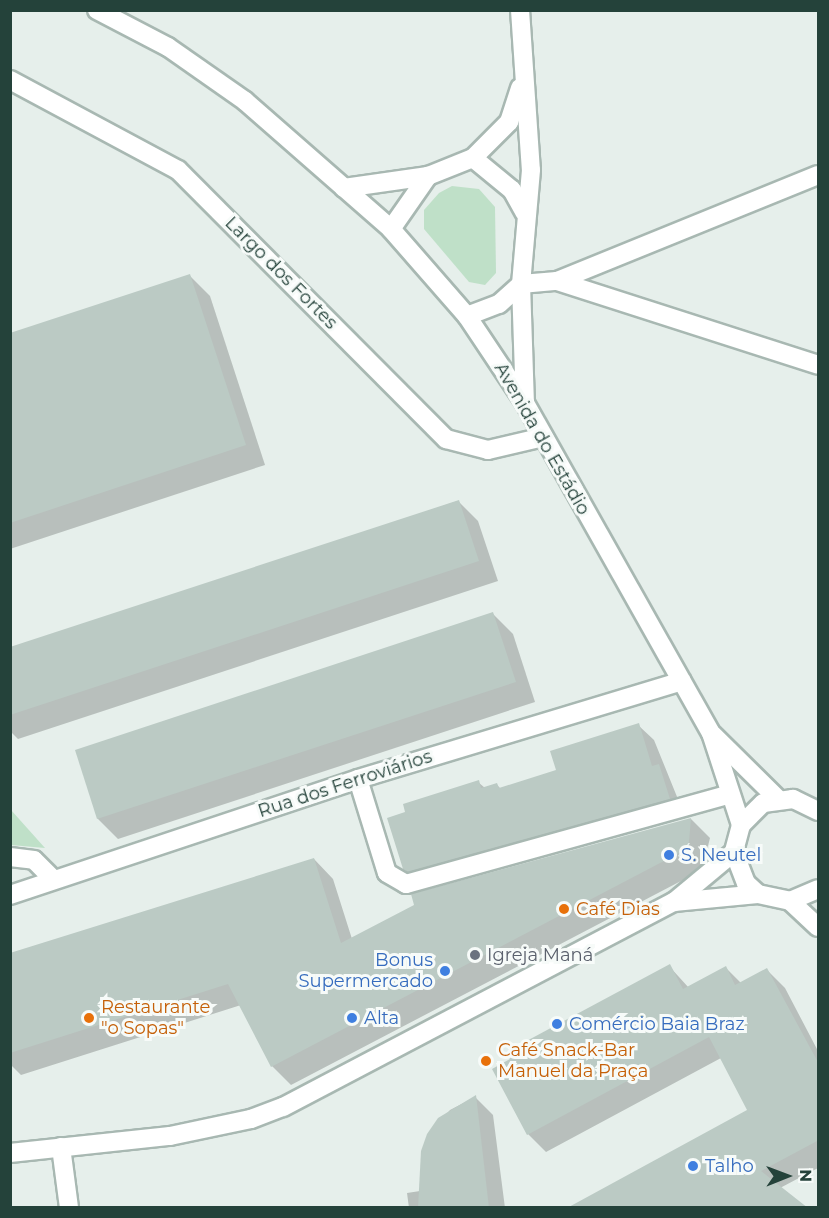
<!DOCTYPE html>
<html>
<head>
<meta charset="utf-8">
<style>
  body { margin:0 }
  #map { position:relative; width:829px; height:1218px; overflow:hidden; background:#e6efeb; font-family:Montserrat,sans-serif }
  div>[style] { position:absolute }
  [style*='--x'] { left:calc(var(--x)*1px); top:calc(var(--y)*1px); width:calc(var(--w)*1px); rotate:calc(var(--a)*1deg) }
  .green>* { inset:0; background:#bfe0c8 }
  .shadow>* { inset:0; background:#0003 }
  .building>* { inset:0; background:#bbcac4 }
  .roads { filter:drop-shadow(2px 0 #a8b8b2) drop-shadow(-2px 0 #a8b8b2) drop-shadow(0 2px #a8b8b2) drop-shadow(0 -2px #a8b8b2) }
  .street>* { height:18px; margin:-9px; padding:0 9px; transform-origin:9px; border-radius:9px; background:#fff }
  .secondary>* { height:18px; margin:-9px; padding:0 9px; transform-origin:9px; border-radius:9px; background:#fff }
  .dots>* { width:16px; height:16px; translate:-50% -50%; box-sizing:border-box; border:3px solid #f7fbf9; border-radius:50% }
  span { translate:-50% -50%; white-space:nowrap; text-align:center; line-height:1.15; -webkit-text-stroke:6px #f7fbf9; paint-order:stroke }
  .street-label { font-size:18px; color:#24423a }
  .shop-label { font-size:18px; color:#366cbe }
  .left { translate:0 -50%; text-align:left }
  .right { translate:-100% -50%; text-align:right }
  .food-label { font-size:18px; color:#c56008 }
  .worship-label { font-size:18px; color:#5b616d }
  .frame { position:absolute; inset:0; border:12px solid #24423a; pointer-events:none }
  .north { position:absolute; left:757px; top:1146px; width:60px; height:60px; -webkit-text-stroke:4px #f7fbf9; paint-order:stroke; rotate:89deg; font-size:16px; font-weight:700; line-height:24px; text-align:center; color:#24423a }
  .north::after { content:''; display:block; margin:auto; width:21px; height:27px; background:#24423a; clip-path:polygon(50% 0,100% 100%,50% 72%,0 100%) }
</style>
</head>
<body>
<div id="map">
  <div class="green">
    <div style="clip-path:polygon(452px 186px,479px 189px,495px 207px,496px 273px,485px 285px,469px 282px,424px 229px,424px 210px,439px 193px)"></div>
    <div style="clip-path:polygon(11px 810px,45px 848px,11px 845px)"></div>
  </div>
  <div class="shadow">
    <div style="clip-path:polygon(190px 276px,210px 296px,265px 465px,10px 549px,10px 335px)"></div>
    <div style="clip-path:polygon(458px 501px,478px 521px,498px 581px,18px 739px,10px 731px,10px 649px)"></div>
    <div style="clip-path:polygon(493px 614px,513px 634px,535px 702px,118px 839px,98px 819px,77px 751px)"></div>
    <div style="clip-path:polygon(638px 725px,654px 740px,684px 814px,420px 885px,405px 869px,478px 782px,485px 788px,497px 785px,501px 789px,558px 771px)"></div>
    <div style="clip-path:polygon(evenodd,691px 819px,710px 838px,702px 870px,291px 1085px,272px 1066px,241px 1005px,21px 1075px,10px 1064px,10px 955px,314px 859px,333px 879px,352px 939px,416px 906px,413px 895px,691px 819px,686px 843px,690px 843px,681px 858px,678px 856px,686px 843px)"></div>
    <div style="clip-path:polygon(669px 966px,689px 988px,726px 968px,741px 983px,767px 970px,785px 988px,818px 1051px,818px 1168px,780px 1188px,570px 1208px,749px 1111px,721px 1058px,546px 1152px,528px 1134px)"></div>
    <div style="clip-path:polygon(475px 1097px,493px 1115px,505px 1208px,409px 1208px,407px 1193px,420px 1191px,429px 1134px,450px 1110px)"></div>
  </div>
  <div class="building">
    <div style="clip-path:polygon(190px 274px,246px 445px,10px 523px,10px 333px)"></div>
    <div style="clip-path:polygon(459px 500px,479px 561px,10px 715px,10px 647px)"></div>
    <div style="clip-path:polygon(493px 612px,516px 682px,97px 819px,75px 750px)"></div>
    <div style="clip-path:polygon(639px 723px,652px 766px,659px 764px,670px 799px,408px 872px,403px 869px,387px 818px,405px 812px,403px 804px,479px 780px,481px 788px,497px 783px,499px 788px,556px 770px,550px 751px)"></div>
    <div style="clip-path:polygon(691px 818px,689px 842px,683px 851px,271px 1067px,228px 984px,10px 1053px,10px 953px,314px 858px,341px 943px,414px 905px,411px 894px)"></div>
    <div style="clip-path:polygon(670px 964px,683px 989px,726px 966px,735px 985px,767px 968px,819px 1064px,819px 1140px,761px 1171px,808px 1208px,567px 1208px,747px 1110px,709px 1037px,527px 1135px,492px 1069px,510px 1059px,506px 1052px)"></div>
    <div style="clip-path:polygon(476px 1095px,489px 1208px,418px 1208px,421px 1151px,427px 1134px,438px 1118px)"></div>
  </div>
  <div class="roads">
    <div class="street">
      <div style="--x:520;--y:10;--w:160;--a:86.1"></div>
      <div style="--x:531;--y:170;--w:114;--a:95"></div>
      <div style="--x:521;--y:284;--w:119;--a:88.1"></div>
      <div style="--x:10;--y:80;--w:191;--a:28.2"></div>
      <div style="--x:178;--y:170;--w:380;--a:45.1"></div>
      <div style="--x:446;--y:439;--w:43;--a:14.7"></div>
      <div style="--x:488;--y:450;--w:57;--a:-13.1"></div>
      <div style="--x:473;--y:158;--w:50;--a:39.4"></div>
      <div style="--x:512;--y:190;--w:26;--a:61"></div>
      <div style="--x:344;--y:188;--w:85;--a:-8.1"></div>
      <div style="--x:428;--y:176;--w:48;--a:-21.8"></div>
      <div style="--x:473;--y:158;--w:51;--a:-45"></div>
      <div style="--x:509;--y:122;--w:36;--a:-72"></div>
      <div style="--x:391;--y:229;--w:65;--a:-55.1"></div>
      <div style="--x:557;--y:281;--w:274;--a:17.8"></div>
      <div style="--x:467;--y:316;--w:34;--a:-21"></div>
      <div style="--x:499;--y:304;--w:30;--a:-42"></div>
      <div style="--x:521;--y:284;--w:36;--a:-5"></div>
      <div style="--x:557;--y:281;--w:282;--a:-22.1"></div>
      <div style="--x:358;--y:779;--w:98;--a:72.9"></div>
      <div style="--x:387;--y:873;--w:22;--a:30"></div>
      <div style="--x:406;--y:884;--w:336;--a:-15.5"></div>
      <div style="--x:10;--y:857;--w:24;--a:7"></div>
      <div style="--x:34;--y:860;--w:27;--a:45"></div>
      <div style="--x:10;--y:895;--w:367;--a:-18.4"></div>
      <div style="--x:358;--y:779;--w:338;--a:-16.8"></div>
      <div style="--x:674;--y:902;--w:84;--a:-5.4"></div>
      <div style="--x:61;--y:1147;--w:62;--a:82.5"></div>
      <div style="--x:10;--y:1153;--w:161;--a:-6.1"></div>
      <div style="--x:170;--y:1136;--w:83;--a:-11.9"></div>
      <div style="--x:251;--y:1119;--w:34;--a:-21"></div>
      <div style="--x:283;--y:1107;--w:441;--a:-27.7"></div>
      <div style="--x:674;--y:902;--w:78;--a:-39.8"></div>
    </div>
    <div class="secondary">
      <div style="--x:97;--y:10;--w:80;--a:27.5"></div>
      <div style="--x:168;--y:47;--w:94;--a:35"></div>
      <div style="--x:245;--y:101;--w:194;--a:41.2"></div>
      <div style="--x:391;--y:229;--w:116;--a:48.9"></div>
      <div style="--x:467;--y:316;--w:105;--a:56.3"></div>
      <div style="--x:525;--y:403;--w:379;--a:60.6"></div>
      <div style="--x:711;--y:733;--w:97;--a:71.9"></div>
      <div style="--x:713;--y:735;--w:91;--a:44.6"></div>
      <div style="--x:818;--y:811;--w:28;--a:-154"></div>
      <div style="--x:793;--y:799;--w:30;--a:172"></div>
      <div style="--x:763;--y:803;--w:31;--a:135"></div>
      <div style="--x:741;--y:825;--w:28;--a:105"></div>
      <div style="--x:734;--y:852;--w:33;--a:69"></div>
      <div style="--x:746;--y:883;--w:16;--a:43"></div>
      <div style="--x:758;--y:894;--w:33;--a:12"></div>
      <div style="--x:790;--y:901;--w:30;--a:-23"></div>
      <div style="--x:790;--y:901;--w:38;--a:43"></div>
    </div>
  </div>
  <div class="dots">
    <div style="left:669px;top:855px;background:#3f7fe0"></div>
    <div style="left:564px;top:909px;background:#e8710a"></div>
    <div style="left:475px;top:955px;background:#6b7280"></div>
    <div style="left:445px;top:971px;background:#3f7fe0"></div>
    <div style="left:89px;top:1018px;background:#e8710a"></div>
    <div style="left:352px;top:1018px;background:#3f7fe0"></div>
    <div style="left:557px;top:1024px;background:#3f7fe0"></div>
    <div style="left:486px;top:1061px;background:#e8710a"></div>
    <div style="left:693px;top:1166px;background:#3f7fe0"></div>
  </div>
  <div class="street-label">
    <span style="left:281px;top:273px;rotate:45deg">Largo dos Fortes</span>
    <span style="left:542px;top:439px;rotate:60deg">Avenida do Estádio</span>
    <span style="left:345px;top:784px;rotate:-18deg">Rua dos Ferroviários</span>
  </div>
  <div class="shop-label">
    <span class="left" style="left:681px;top:855px">S. Neutel</span>
    <span class="right" style="left:433px;top:971px">Bonus<br>Supermercado</span>
    <span class="left" style="left:364px;top:1018px">Alta</span>
    <span class="left" style="left:569px;top:1024px">Comércio Baia Braz</span>
    <span class="left" style="left:705px;top:1166px">Talho</span>
  </div>
  <div class="food-label">
    <span class="left" style="left:576px;top:909px">Café Dias</span>
    <span class="left" style="left:101px;top:1018px">Restaurante<br>"o Sopas"</span>
    <span class="left" style="left:498px;top:1061px">Café Snack-Bar<br>Manuel da Praça</span>
  </div>
  <div class="worship-label">
    <span class="left" style="left:487px;top:955px">Igreja Maná</span>
  </div>
  <div class="frame"></div>
  <div class="north">N</div>
</div>
</body>
</html>
